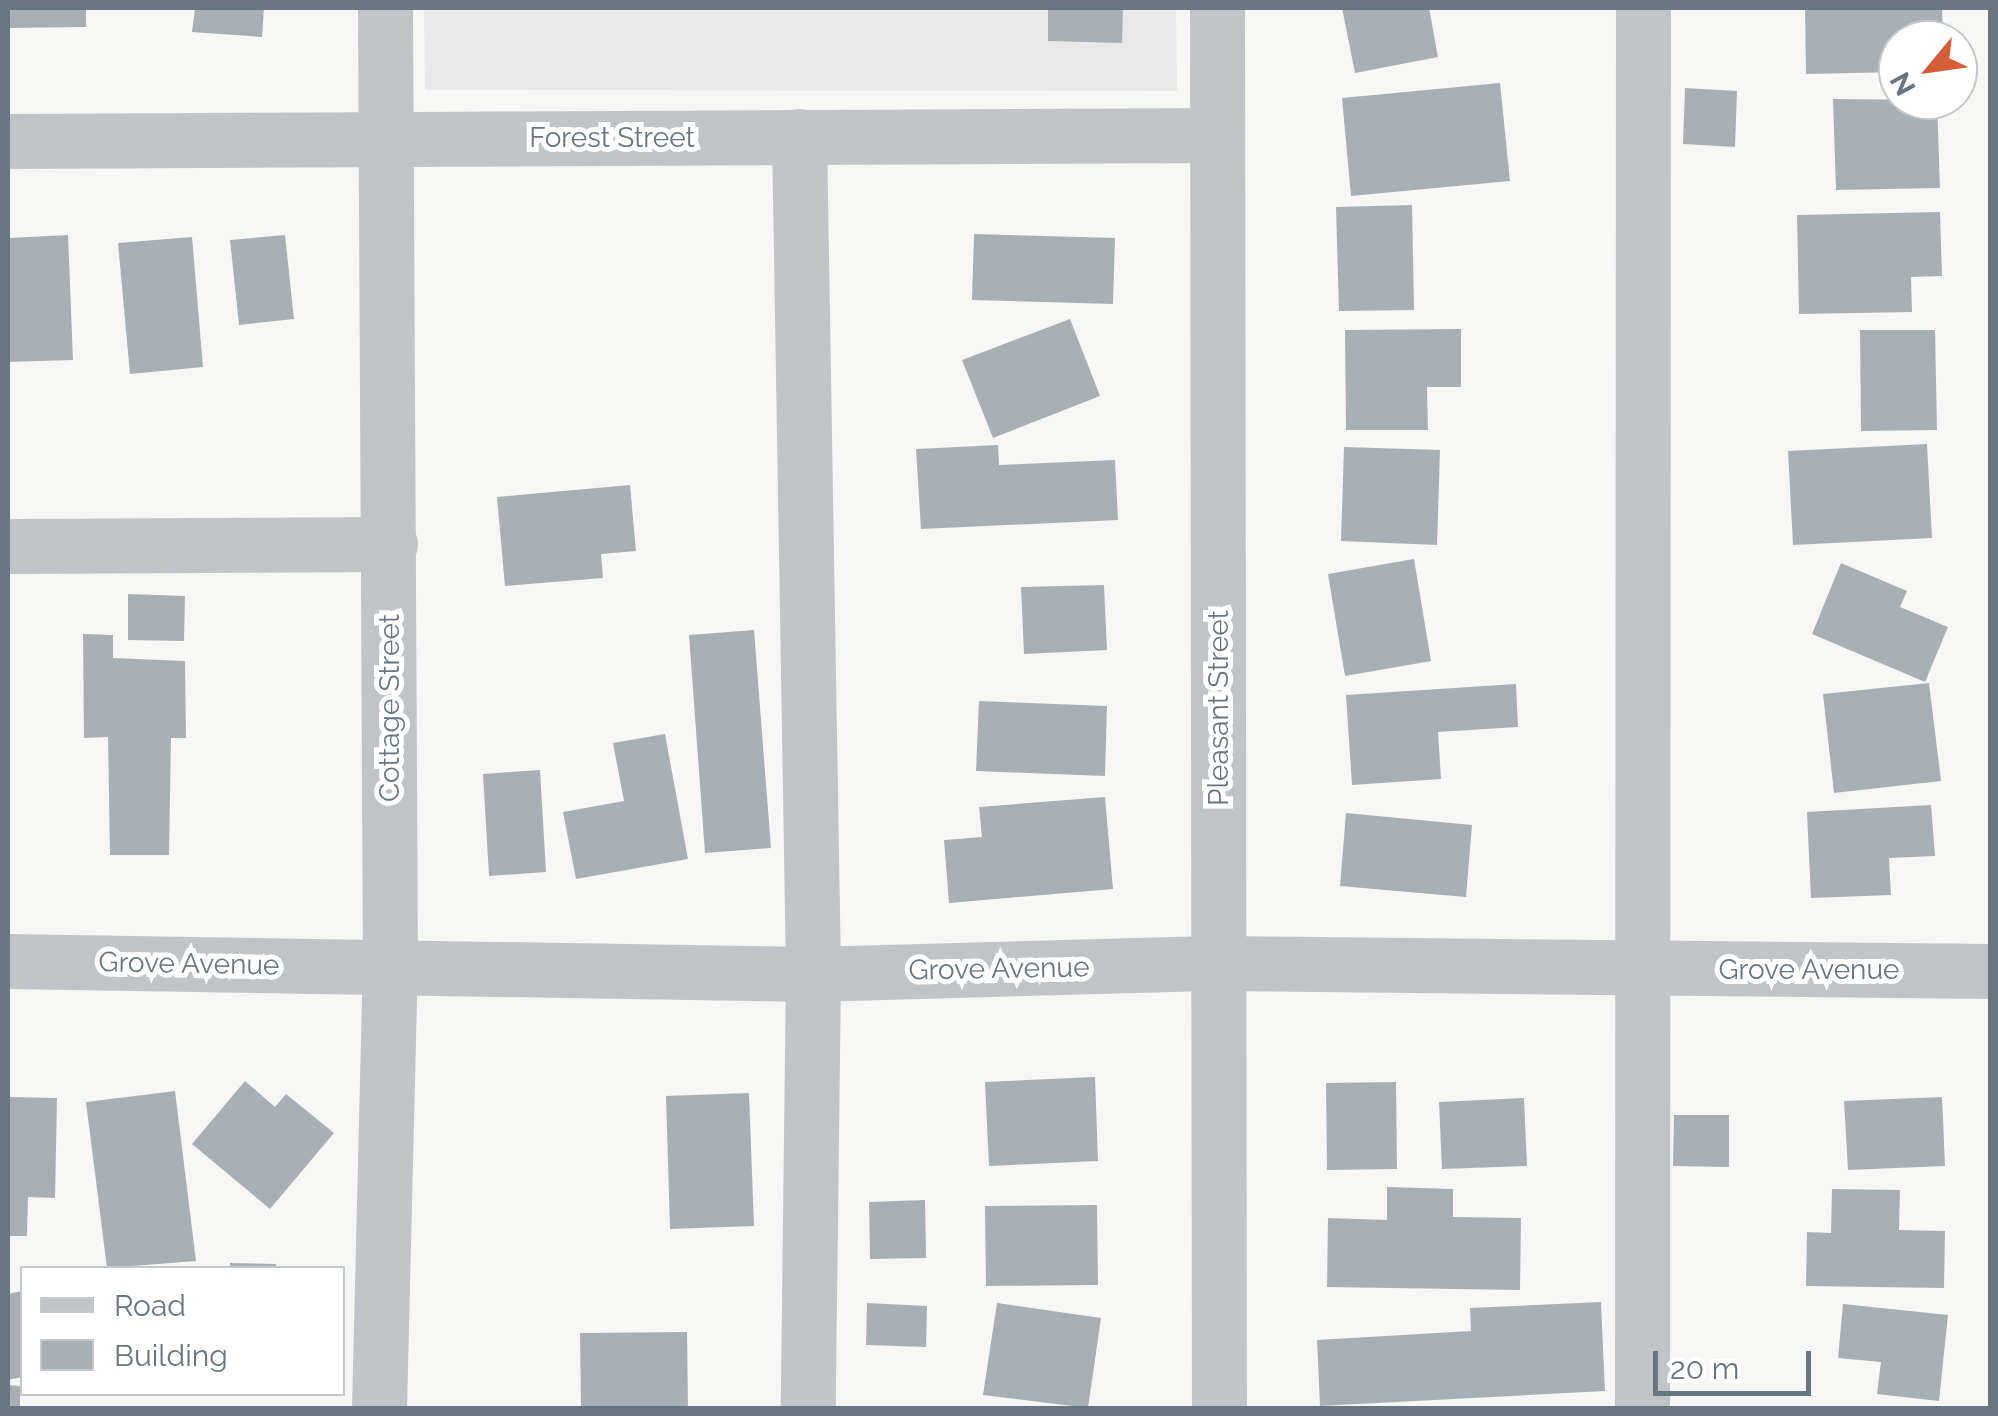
<!DOCTYPE html>
<html>
<head>
<meta charset="utf-8">
<style>
  body { margin:0 }
  #map { position:relative; width:1998px; height:1416px; overflow:hidden; background:#f6f7f4; font-family:Raleway,sans-serif }
  div>[style] { position:absolute }
  [style*='--x'] { left:calc(var(--x)*1px); top:calc(var(--y)*1px); width:calc(var(--w)*1px); rotate:calc(var(--a)*1deg) }
  .built>* { inset:0; background:#e7e8e7 }
  .building>* { inset:0; background:#a8afb4 }
  .minor>* { height:55px; margin:-27.5px; padding:0 27.5px; transform-origin:27.5px; border-radius:27.5px; background:#c0c4c7 }
  span { translate:-50% -50%; white-space:nowrap; text-align:center; line-height:1.15; -webkit-text-stroke:10px #fff; paint-order:stroke }
  .street-label { font-size:28px; color:#687682 }
  .frame { position:absolute; inset:0; border:10px solid #687682; pointer-events:none }
  .legend { position:absolute; left:20px; top:1266px; width:325px; height:130px; box-sizing:border-box; background:#fff; border:2px solid #c3c8cd; margin:0; padding:12px 18px; list-style:none; font-size:30px; color:#687682 }
  .legend li { display:flex; align-items:center; gap:20px; height:50px }
  .legend b { width:50px; border:2px solid #c3c8cd }
  .north { position:absolute; left:1878px; top:20px; width:100px; height:100px; box-sizing:border-box; background:#fff; border:2px solid #c3c8cd; border-radius:50%; rotate:241deg; font-size:28px; font-weight:700; line-height:40px; text-align:center; color:#687682 }
  .north::after { content:''; display:block; margin:auto; width:35px; height:45px; background:#d45e37; clip-path:polygon(50% 0,100% 100%,50% 72%,0 100%) }
  .scale { position:absolute; left:1653px; top:1351px; width:158px; height:45px; box-sizing:border-box; border:5px solid #687682; border-top:0; padding-left:12px; font-size:30px; line-height:35px; white-space:nowrap; color:#687682; -webkit-text-stroke:8px #fff; paint-order:stroke }
</style>
</head>
<body>
<div id="map">
  <div class="built">
    <div style="clip-path:polygon(424px 8px,1176px 8px,1177px 91px,425px 90px)"></div>
  </div>
  <div class="building">
    <div style="clip-path:polygon(8px 8px,86px 8px,86px 27px,8px 28px)"></div>
    <div style="clip-path:polygon(195px 8px,264px 8px,262px 37px,192px 32px)"></div>
    <div style="clip-path:polygon(1048px 8px,1123px 8px,1122px 43px,1048px 41px)"></div>
    <div style="clip-path:polygon(1342px 8px,1429px 8px,1438px 57px,1355px 73px)"></div>
    <div style="clip-path:polygon(1805px 8px,1942px 8px,1943px 32px,1898px 40px,1898px 72px,1806px 74px)"></div>
    <div style="clip-path:polygon(1500px 83px,1510px 181px,1351px 196px,1342px 98px)"></div>
    <div style="clip-path:polygon(1685px 88px,1737px 91px,1735px 147px,1683px 144px)"></div>
    <div style="clip-path:polygon(1833px 99px,1937px 100px,1940px 188px,1836px 190px)"></div>
    <div style="clip-path:polygon(1412px 205px,1414px 310px,1339px 311px,1336px 207px)"></div>
    <div style="clip-path:polygon(1940px 212px,1942px 276px,1911px 277px,1912px 312px,1799px 314px,1797px 215px)"></div>
    <div style="clip-path:polygon(974px 234px,1115px 238px,1113px 304px,972px 300px)"></div>
    <div style="clip-path:polygon(68px 235px,73px 360px,8px 362px,8px 238px)"></div>
    <div style="clip-path:polygon(285px 235px,294px 319px,239px 325px,230px 240px)"></div>
    <div style="clip-path:polygon(192px 237px,203px 367px,130px 374px,118px 243px)"></div>
    <div style="clip-path:polygon(1070px 319px,1100px 396px,993px 438px,962px 360px)"></div>
    <div style="clip-path:polygon(1461px 329px,1461px 387px,1427px 387px,1428px 430px,1346px 430px,1345px 330px)"></div>
    <div style="clip-path:polygon(1860px 330px,1935px 330px,1937px 430px,1861px 431px)"></div>
    <div style="clip-path:polygon(1927px 444px,1932px 538px,1793px 545px,1788px 451px)"></div>
    <div style="clip-path:polygon(998px 445px,999px 465px,1115px 460px,1118px 520px,921px 529px,916px 449px)"></div>
    <div style="clip-path:polygon(1344px 447px,1440px 450px,1437px 545px,1341px 541px)"></div>
    <div style="clip-path:polygon(630px 485px,636px 551px,601px 554px,603px 578px,505px 586px,497px 497px)"></div>
    <div style="clip-path:polygon(1414px 559px,1431px 661px,1345px 676px,1328px 574px)"></div>
    <div style="clip-path:polygon(1841px 563px,1907px 591px,1900px 607px,1948px 627px,1925px 682px,1812px 634px)"></div>
    <div style="clip-path:polygon(1104px 585px,1107px 650px,1024px 654px,1021px 587px)"></div>
    <div style="clip-path:polygon(128px 594px,185px 596px,184px 641px,128px 640px)"></div>
    <div style="clip-path:polygon(754px 630px,771px 848px,705px 853px,689px 635px)"></div>
    <div style="clip-path:polygon(83px 634px,113px 635px,113px 658px,185px 661px,186px 738px,171px 738px,169px 855px,110px 855px,108px 737px,84px 738px)"></div>
    <div style="clip-path:polygon(1929px 683px,1941px 781px,1834px 793px,1823px 694px)"></div>
    <div style="clip-path:polygon(1516px 684px,1518px 727px,1438px 732px,1441px 779px,1352px 785px,1346px 695px)"></div>
    <div style="clip-path:polygon(979px 701px,1107px 706px,1105px 776px,976px 771px)"></div>
    <div style="clip-path:polygon(665px 734px,688px 859px,576px 879px,563px 812px,624px 801px,613px 743px)"></div>
    <div style="clip-path:polygon(540px 770px,546px 872px,489px 876px,483px 774px)"></div>
    <div style="clip-path:polygon(1105px 797px,1113px 889px,949px 903px,944px 840px,982px 837px,979px 807px)"></div>
    <div style="clip-path:polygon(1931px 805px,1935px 856px,1889px 858px,1891px 895px,1811px 898px,1807px 812px)"></div>
    <div style="clip-path:polygon(1346px 813px,1472px 825px,1466px 897px,1340px 886px)"></div>
    <div style="clip-path:polygon(1095px 1077px,1098px 1161px,989px 1166px,985px 1082px)"></div>
    <div style="clip-path:polygon(245px 1081px,275px 1107px,286px 1094px,334px 1133px,270px 1209px,192px 1144px)"></div>
    <div style="clip-path:polygon(1396px 1082px,1397px 1169px,1327px 1170px,1326px 1083px)"></div>
    <div style="clip-path:polygon(175px 1091px,196px 1261px,107px 1268px,86px 1102px)"></div>
    <div style="clip-path:polygon(749px 1093px,754px 1226px,670px 1229px,666px 1096px)"></div>
    <div style="clip-path:polygon(8px 1097px,57px 1098px,55px 1198px,28px 1197px,27px 1236px,8px 1236px)"></div>
    <div style="clip-path:polygon(1942px 1097px,1945px 1166px,1848px 1170px,1844px 1101px)"></div>
    <div style="clip-path:polygon(1524px 1098px,1527px 1166px,1442px 1169px,1439px 1102px)"></div>
    <div style="clip-path:polygon(1674px 1115px,1729px 1115px,1729px 1167px,1673px 1166px)"></div>
    <div style="clip-path:polygon(1387px 1187px,1453px 1189px,1453px 1217px,1521px 1218px,1520px 1290px,1327px 1287px,1328px 1218px,1387px 1220px)"></div>
    <div style="clip-path:polygon(1832px 1189px,1900px 1190px,1899px 1230px,1945px 1231px,1944px 1288px,1806px 1286px,1807px 1232px,1831px 1233px)"></div>
    <div style="clip-path:polygon(925px 1200px,926px 1258px,870px 1259px,869px 1202px)"></div>
    <div style="clip-path:polygon(1097px 1205px,1098px 1285px,986px 1286px,985px 1206px)"></div>
    <div style="clip-path:polygon(230px 1263px,276px 1264px,276px 1268px,230px 1268px)"></div>
    <div style="clip-path:polygon(22px 1291px,22px 1377px,8px 1380px,8px 1294px)"></div>
    <div style="clip-path:polygon(1601px 1302px,1605px 1391px,1320px 1406px,1317px 1340px,1471px 1331px,1470px 1308px)"></div>
    <div style="clip-path:polygon(867px 1303px,927px 1306px,926px 1347px,866px 1345px)"></div>
    <div style="clip-path:polygon(997px 1303px,1101px 1318px,1088px 1408px,983px 1395px)"></div>
    <div style="clip-path:polygon(1843px 1304px,1948px 1315px,1939px 1401px,1877px 1394px,1881px 1362px,1838px 1358px)"></div>
    <div style="clip-path:polygon(687px 1332px,688px 1408px,581px 1408px,580px 1333px)"></div>
    <div style="clip-path:polygon(8px 1385px,20px 1386px,20px 1408px,8px 1408px)"></div>
  </div>
  <div class="minor">
    <div style="--x:1217;--y:8;--w:1400;--a:89.92"></div>
    <div style="--x:799;--y:136;--w:838;--a:89.04"></div>
    <div style="--x:813;--y:974;--w:434;--a:90.7"></div>
    <div style="--x:8;--y:141;--w:1209;--a:-0.28"></div>
    <div style="--x:8;--y:546;--w:382;--a:-0.3"></div>
    <div style="--x:8;--y:961;--w:805;--a:0.93"></div>
    <div style="--x:813;--y:974;--w:406;--a:-1.6"></div>
    <div style="--x:1219;--y:963;--w:771;--a:0.59"></div>
    <div style="--x:379;--y:1408;--w:440;--a:-88.6"></div>
    <div style="--x:390;--y:968;--w:960;--a:-90.3"></div>
    <div style="--x:1642;--y:1408;--w:1400;--a:-89.96"></div>
  </div>
  <div class="street-label">
    <span style="left:612px;top:138px">Forest Street</span>
    <span style="left:390px;top:708px;rotate:-90deg">Cottage Street</span>
    <span style="left:1219px;top:708px;rotate:-90deg">Pleasant Street</span>
    <span style="left:189px;top:964px;rotate:1deg">Grove Avenue</span>
    <span style="left:999px;top:969px;rotate:-1deg">Grove Avenue</span>
    <span style="left:1809px;top:970px">Grove Avenue</span>
  </div>
  <div class="frame"></div>
  <ul class="legend">
  <li><b style="height:12px;background:#c0c4c7"></b>Road</li>
  <li><b style="height:28px;background:#a8afb4"></b>Building</li>
  </ul>
  <div class="north">N</div>
  <div class="scale">20 m</div>
</div>
</body>
</html>
